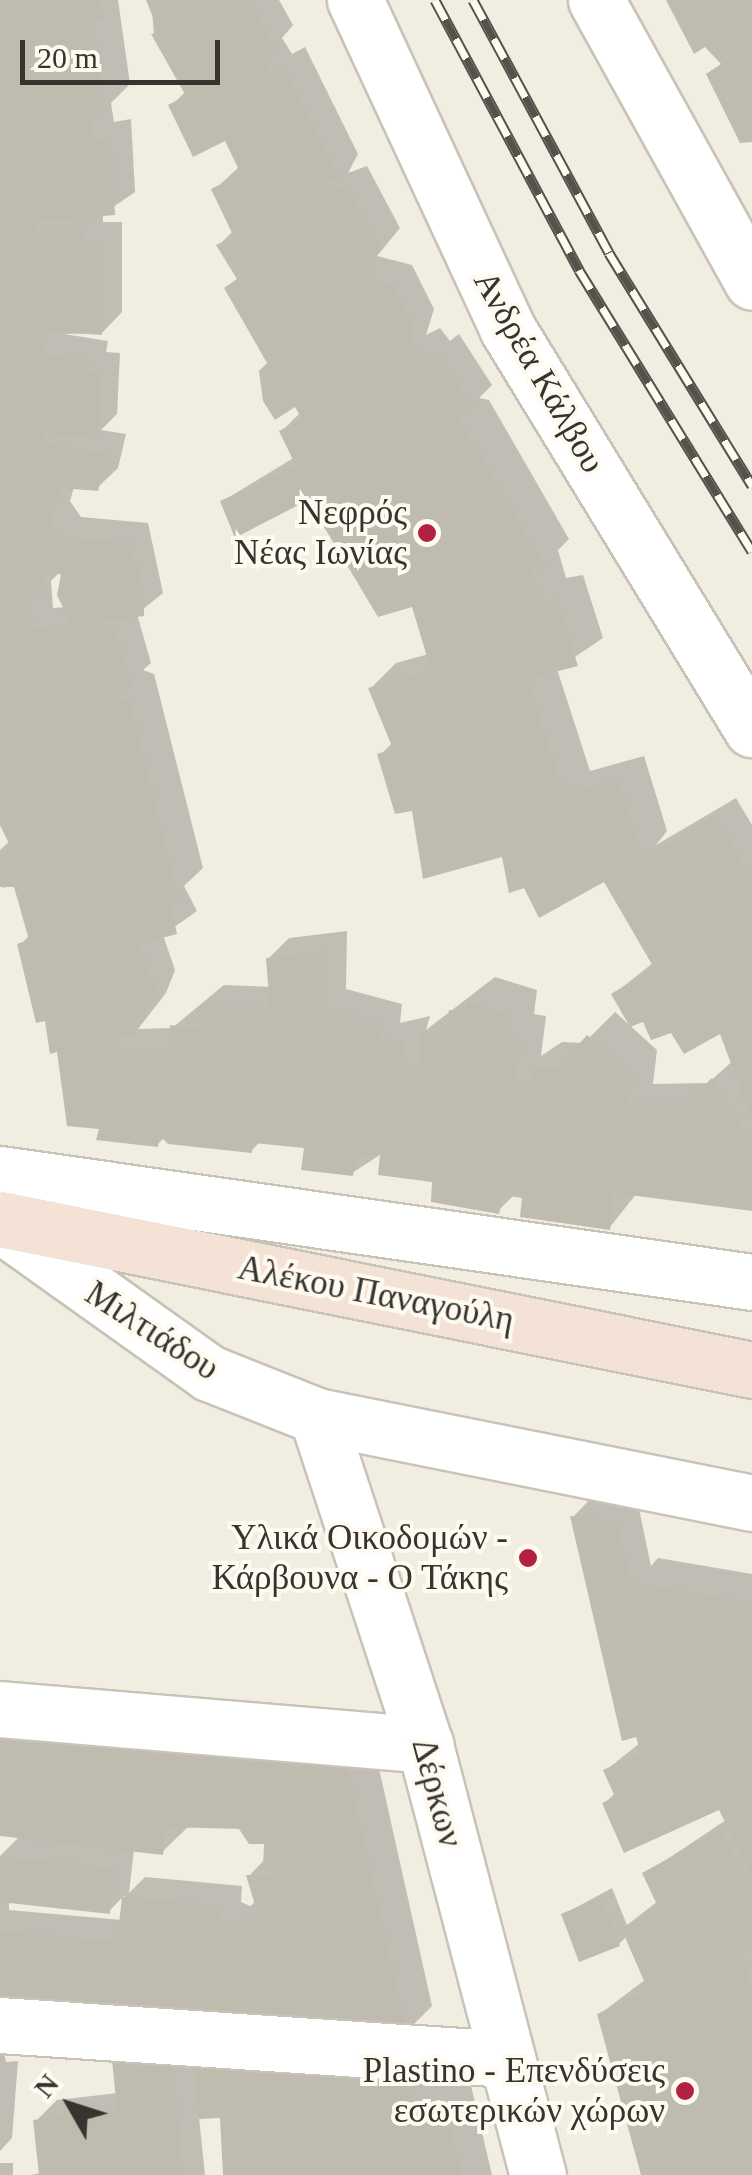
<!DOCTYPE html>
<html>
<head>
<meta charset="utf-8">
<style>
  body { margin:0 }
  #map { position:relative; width:752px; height:2175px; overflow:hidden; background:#f2ede1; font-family:Georgia,serif }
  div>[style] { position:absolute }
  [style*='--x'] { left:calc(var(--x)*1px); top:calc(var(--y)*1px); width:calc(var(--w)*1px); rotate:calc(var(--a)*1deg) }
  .shadow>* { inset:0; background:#0003 }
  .building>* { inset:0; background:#c0bbaf }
  .roads { filter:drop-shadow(2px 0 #c8c3b7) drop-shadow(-2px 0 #c8c3b7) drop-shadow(0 2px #c8c3b7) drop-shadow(0 -2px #c8c3b7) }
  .street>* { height:55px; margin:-27.5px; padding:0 27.5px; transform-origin:27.5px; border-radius:27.5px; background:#fff }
  .secondary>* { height:55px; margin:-27.5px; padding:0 27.5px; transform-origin:27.5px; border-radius:27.5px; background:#f5e2d6 }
  .rail>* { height:11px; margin-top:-5.5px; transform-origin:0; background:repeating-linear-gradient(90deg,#fffaf0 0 22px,#55524c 0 44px); box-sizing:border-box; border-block:2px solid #55524c }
  .dots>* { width:28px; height:28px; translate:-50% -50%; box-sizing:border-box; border:5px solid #fffaf0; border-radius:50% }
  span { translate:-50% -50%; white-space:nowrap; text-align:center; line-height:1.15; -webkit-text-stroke:8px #fffaf0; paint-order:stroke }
  .street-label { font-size:35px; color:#36342f }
  .poi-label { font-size:35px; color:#36342f }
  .right { translate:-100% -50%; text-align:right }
  .north { position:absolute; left:20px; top:2055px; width:100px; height:100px; -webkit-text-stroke:8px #fffaf0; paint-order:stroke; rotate:309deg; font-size:28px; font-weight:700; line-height:40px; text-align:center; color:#36342f }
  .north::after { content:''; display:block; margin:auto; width:35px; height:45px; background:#36342f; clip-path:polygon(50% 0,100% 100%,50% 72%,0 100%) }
  .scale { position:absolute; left:20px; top:40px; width:200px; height:45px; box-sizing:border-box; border:5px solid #36342f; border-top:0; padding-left:12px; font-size:30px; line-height:35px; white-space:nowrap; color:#36342f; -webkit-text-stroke:8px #fffaf0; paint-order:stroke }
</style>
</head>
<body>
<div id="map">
  <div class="shadow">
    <div style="clip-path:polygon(evenodd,0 0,118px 0,130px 84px,111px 103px,114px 122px,131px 119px,135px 192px,103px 214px,103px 222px,122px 222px,122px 312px,102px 333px,64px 334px,108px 341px,106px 352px,120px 353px,117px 414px,101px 430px,126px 434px,118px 468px,97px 488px,74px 487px,70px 501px,81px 517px,148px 523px,163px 593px,137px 614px,151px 663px,143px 670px,154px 674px,203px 868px,184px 886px,197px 911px,163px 935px,175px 970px,166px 993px,138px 1029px,172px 1028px,224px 985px,271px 987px,268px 959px,289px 938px,347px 931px,346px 989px,402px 1004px,400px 1023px,430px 1016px,426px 1030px,495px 977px,537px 990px,534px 1014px,546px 1016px,541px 1056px,562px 1042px,584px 1043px,615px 1012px,657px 1050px,653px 1084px,708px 1083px,735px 1059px,721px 1031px,672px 1030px,614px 994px,654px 962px,607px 882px,504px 854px,414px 808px,380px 755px,393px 742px,370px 689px,396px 663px,429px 654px,414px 603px,310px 498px,223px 501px,295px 457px,282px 431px,301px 412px,227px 289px,239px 277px,219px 245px,233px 231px,214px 190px,240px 166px,227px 138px,171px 106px,186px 91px,154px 35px,151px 0,279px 0,293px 25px,282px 38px,292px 54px,305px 47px,358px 154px,348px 173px,367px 166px,400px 228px,377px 256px,412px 265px,434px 309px,426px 335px,440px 328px,450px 341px,459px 334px,492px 385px,479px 398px,489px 400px,569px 539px,558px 550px,566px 578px,583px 575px,603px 638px,557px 669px,590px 771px,644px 756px,667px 831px,656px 845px,736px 798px,752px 825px,752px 1207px,637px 1193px,610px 1227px,515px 1194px,498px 1211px,383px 1153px,352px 1173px,307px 1145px,261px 1141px,251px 1151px,165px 1137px,157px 1145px,103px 1127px,59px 1049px,20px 945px,30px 935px,16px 884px,3px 888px,0 877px,0 850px,12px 839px,0 823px,0 0,60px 572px,66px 607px,53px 608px,51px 581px,60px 572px)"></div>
    <div style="clip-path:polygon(593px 1496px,638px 1504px,651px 1566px,658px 1558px,752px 1574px,752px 2175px,644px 2175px,600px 2014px,646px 1979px,627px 1936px,619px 1944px,564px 1914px,612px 1888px,627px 1925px,658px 1901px,645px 1874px,726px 1820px,720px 1807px,605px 1803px,616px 1792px,606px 1770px,640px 1743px,573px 1517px)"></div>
    <div style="clip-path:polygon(evenodd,372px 1737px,432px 2006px,406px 2032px,0 2000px,0 1856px,20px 1836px,0 1833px,372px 1737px,188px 1827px,240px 1827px,266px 1842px,265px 1859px,249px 1876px,256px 1901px,250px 1906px,241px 1902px,242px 1886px,145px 1877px,129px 1893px,134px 1849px,162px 1852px,188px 1827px,372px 1737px,125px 1895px,122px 1920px,9px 1910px,9px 1900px,109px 1911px,125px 1895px)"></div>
    <div style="clip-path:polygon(0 2034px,6px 2062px,18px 2061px,12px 2138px,0 2151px)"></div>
    <div style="clip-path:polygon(135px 2040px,193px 2045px,195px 2071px,217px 2049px,469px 2077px,492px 2175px,225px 2175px,222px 2115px,199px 2117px,205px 2175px,29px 2175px,42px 2173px,36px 2121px,57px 2100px,118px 2093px,115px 2061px)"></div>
    <div style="clip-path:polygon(0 2163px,13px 2163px,13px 2175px,0 2175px)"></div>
  </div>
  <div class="building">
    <div style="clip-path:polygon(evenodd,0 0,101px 0,104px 18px,93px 20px,105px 112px,90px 115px,94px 141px,111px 138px,115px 215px,35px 222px,37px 232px,84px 231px,84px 242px,102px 242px,102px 335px,47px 331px,44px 354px,89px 361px,87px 372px,101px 373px,97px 438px,44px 433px,42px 443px,107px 454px,98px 491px,60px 488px,51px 523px,60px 537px,128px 543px,144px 588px,144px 616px,93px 623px,97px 633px,115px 628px,132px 686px,117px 691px,119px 701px,129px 698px,178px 896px,169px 898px,177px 934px,139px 944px,156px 992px,143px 996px,147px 1016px,133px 1019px,136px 1035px,118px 1038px,119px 1049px,168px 1048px,170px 1025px,199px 1028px,200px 1005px,270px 1008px,266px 958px,327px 951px,326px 1009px,354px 1011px,352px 1022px,383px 1024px,380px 1039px,406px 1041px,399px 1064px,418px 1066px,421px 1032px,446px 1034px,449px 1010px,466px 1011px,467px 1002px,512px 1015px,509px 1039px,521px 1041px,516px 1081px,531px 1082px,533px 1067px,558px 1068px,587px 1035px,633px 1077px,628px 1104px,685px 1103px,712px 1078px,752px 1144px,752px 1211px,622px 1194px,615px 1182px,610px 1230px,520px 1217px,522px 1198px,503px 1195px,499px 1214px,431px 1202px,432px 1182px,378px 1175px,380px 1155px,357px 1155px,353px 1176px,301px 1170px,304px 1148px,253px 1143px,252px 1153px,168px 1144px,159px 1135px,158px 1147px,96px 1140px,99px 1129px,67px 1126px,57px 1052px,50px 1054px,45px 1021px,36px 1023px,17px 944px,29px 940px,14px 887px,0 887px,0 853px,12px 850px,0 825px,0 0,45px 573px,61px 574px,57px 595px,71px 624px,33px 628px,30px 593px,40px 595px,45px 573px)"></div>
    <div style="clip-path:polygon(146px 0,252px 0,274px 47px,263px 60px,270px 73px,284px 66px,338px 177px,324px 184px,328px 192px,347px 185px,381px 250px,359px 277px,392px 285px,414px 331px,408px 352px,419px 347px,428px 360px,437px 352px,473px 407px,457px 415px,545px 567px,531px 570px,540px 603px,557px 599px,578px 666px,527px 679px,564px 795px,618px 780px,643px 859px,715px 816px,752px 880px,752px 1120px,720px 1034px,684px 1054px,671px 1033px,651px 1040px,643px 1022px,630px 1027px,611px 994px,654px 968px,604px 882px,539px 918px,524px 888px,509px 893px,502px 857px,423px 879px,412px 811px,395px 814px,377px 754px,393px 749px,368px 688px,431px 670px,412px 607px,378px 617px,308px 500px,235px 538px,220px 501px,296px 466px,279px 431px,302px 419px,295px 407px,275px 420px,263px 401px,259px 371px,267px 363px,224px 288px,237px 279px,216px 245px,234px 237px,211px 189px,241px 174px,225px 141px,193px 157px,168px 105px,186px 96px,151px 34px,159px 32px)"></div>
    <div style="clip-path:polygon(666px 0,752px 0,752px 142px,740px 143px,706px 74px,721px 64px,705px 47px,694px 54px)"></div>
    <div style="clip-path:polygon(570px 1516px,618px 1523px,630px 1583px,752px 1603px,752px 1877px,719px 1810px,624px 1853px,602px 1803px,615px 1797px,603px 1770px,641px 1753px,636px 1737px,622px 1741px)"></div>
    <div style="clip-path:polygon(0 1728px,346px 1762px,407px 2034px,0 2005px,0 1931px,117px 1942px,122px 1897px,223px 1906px,221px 1921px,259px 1919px,246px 1875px,273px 1875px,272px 1864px,263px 1865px,264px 1844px,249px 1844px,239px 1829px,167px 1827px,163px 1855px,0 1836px)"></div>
    <div style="clip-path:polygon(720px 1830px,752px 1896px,752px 1943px,740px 1949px,752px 1989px,752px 2175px,641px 2175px,597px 2014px,648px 1990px,621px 1928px,659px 1909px,642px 1873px)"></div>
    <div style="clip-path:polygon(0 1857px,114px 1868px,110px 1914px,0 1902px)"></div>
    <div style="clip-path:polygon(601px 1897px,620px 1946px,579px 1962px,561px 1914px)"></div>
    <div style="clip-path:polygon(112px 2060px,173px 2065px,183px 2175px,39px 2175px,33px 2120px,117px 2110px)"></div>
    <div style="clip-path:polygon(194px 2068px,416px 2075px,416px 2101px,444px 2102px,461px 2175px,223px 2175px,220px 2118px,199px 2119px)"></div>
  </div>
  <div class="roads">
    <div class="street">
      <div style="--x:355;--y:0;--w:362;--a:65.1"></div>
      <div style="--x:507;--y:328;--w:470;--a:58.6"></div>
      <div style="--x:596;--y:0;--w:322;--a:61"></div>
      <div style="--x:0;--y:1174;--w:760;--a:8.17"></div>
      <div style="--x:0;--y:1224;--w:257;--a:35.5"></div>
      <div style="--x:209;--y:1373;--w:116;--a:21.7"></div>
      <div style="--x:317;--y:1416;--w:444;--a:11.3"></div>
      <div style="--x:317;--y:1416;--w:346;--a:71.8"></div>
      <div style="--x:425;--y:1745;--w:445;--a:75.3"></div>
      <div style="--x:0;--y:1709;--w:427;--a:4.8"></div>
      <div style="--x:0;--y:2025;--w:508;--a:3.84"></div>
    </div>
    <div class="secondary">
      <div style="--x:0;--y:1219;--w:767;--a:11.35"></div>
    </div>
  </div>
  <div class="rail">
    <div style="--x:435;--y:0;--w:306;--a:61.9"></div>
    <div style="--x:579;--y:270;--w:330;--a:58.4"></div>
    <div style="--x:473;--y:0;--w:287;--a:61.7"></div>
    <div style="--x:609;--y:253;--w:273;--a:58.4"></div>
  </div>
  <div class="dots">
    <div style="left:427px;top:533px;background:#b32140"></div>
    <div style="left:528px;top:1558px;background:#b32140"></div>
    <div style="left:685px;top:2091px;background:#b32140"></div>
  </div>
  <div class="street-label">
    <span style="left:539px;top:372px;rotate:60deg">Ανδρέα Κάλβου</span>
    <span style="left:376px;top:1294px;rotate:11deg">Αλέκου Παναγούλη</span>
    <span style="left:152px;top:1331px;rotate:33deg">Μιλτιάδου</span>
    <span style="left:437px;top:1793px;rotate:75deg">Δέρκων</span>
  </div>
  <div class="poi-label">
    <span class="right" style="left:407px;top:533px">Νεφρός<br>Νέας Ιωνίας</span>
    <span class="right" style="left:508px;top:1558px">Υλικά Οικοδομών -<br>Κάρβουνα - Ο Τάκης</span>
    <span class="right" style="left:665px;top:2091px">Plastino - Επενδύσεις<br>εσωτερικών χώρων</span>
  </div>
  <div class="north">N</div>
  <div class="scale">20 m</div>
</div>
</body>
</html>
